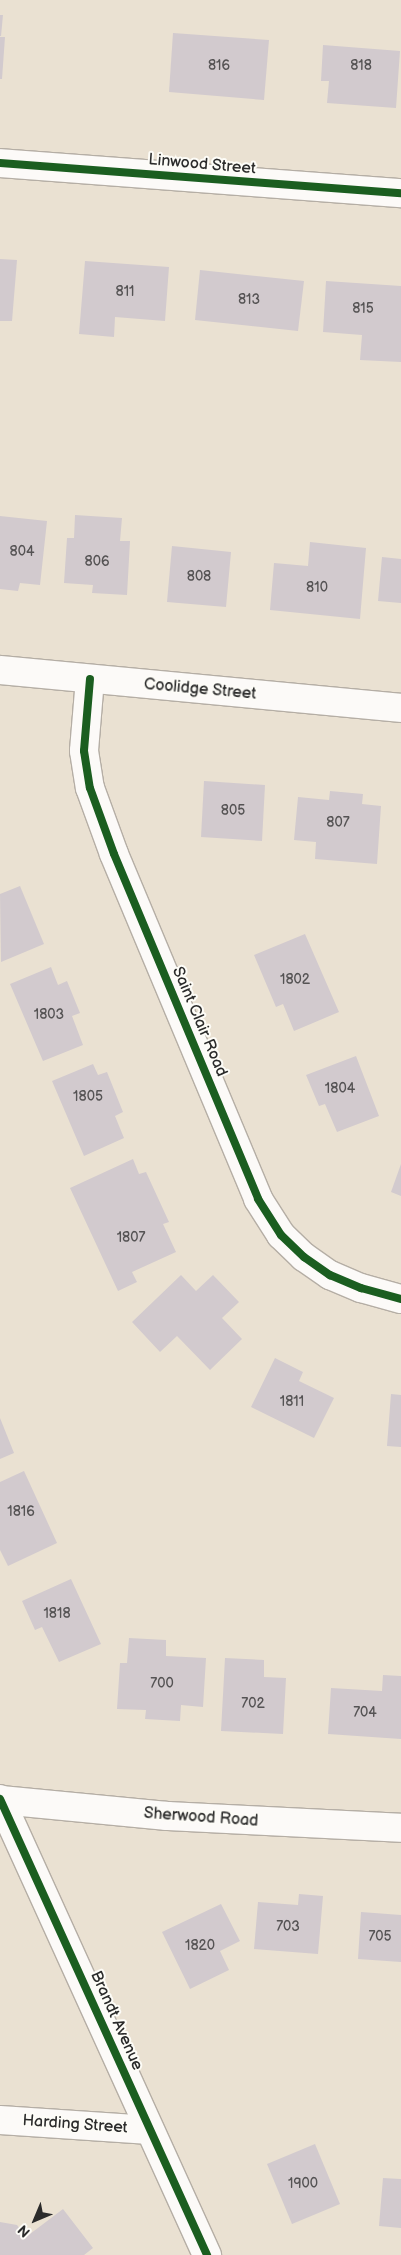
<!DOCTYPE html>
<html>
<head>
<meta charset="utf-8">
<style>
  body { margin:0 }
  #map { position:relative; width:401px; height:2255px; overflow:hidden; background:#eae1d2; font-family:"Balsamiq Sans",sans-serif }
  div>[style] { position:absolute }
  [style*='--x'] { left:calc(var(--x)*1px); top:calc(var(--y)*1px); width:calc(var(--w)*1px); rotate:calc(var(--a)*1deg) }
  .building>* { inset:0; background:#d2cace }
  .roads { filter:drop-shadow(1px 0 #b5aea5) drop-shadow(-1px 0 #b5aea5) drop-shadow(0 1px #b5aea5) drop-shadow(0 -1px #b5aea5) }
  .street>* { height:28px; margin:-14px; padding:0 14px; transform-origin:14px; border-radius:14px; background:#fcfaf8 }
  .cycleway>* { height:8px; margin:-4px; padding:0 4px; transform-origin:4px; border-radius:4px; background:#1b5e20 }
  span { translate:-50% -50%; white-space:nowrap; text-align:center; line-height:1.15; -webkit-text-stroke:4px #fdfcf7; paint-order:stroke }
  .number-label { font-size:14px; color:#555354 }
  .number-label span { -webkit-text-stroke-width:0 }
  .street-label { font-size:16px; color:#2b2b2b }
  .north { position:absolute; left:10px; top:2195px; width:50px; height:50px; -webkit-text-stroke:4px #fdfcf7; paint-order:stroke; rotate:225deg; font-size:14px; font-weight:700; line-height:20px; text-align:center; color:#2b2b2b }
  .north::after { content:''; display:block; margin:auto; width:18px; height:22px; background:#2b2b2b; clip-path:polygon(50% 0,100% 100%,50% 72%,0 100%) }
</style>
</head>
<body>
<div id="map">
  <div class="building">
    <div style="clip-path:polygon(0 15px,3px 15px,1px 36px,0 36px)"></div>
    <div style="clip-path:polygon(173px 33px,269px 40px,264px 100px,169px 92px)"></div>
    <div style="clip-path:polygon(0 37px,5px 37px,2px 79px,0 79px)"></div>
    <div style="clip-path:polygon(323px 45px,400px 51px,396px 108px,327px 103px,329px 81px,321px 81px)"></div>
    <div style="clip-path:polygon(0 259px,17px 260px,12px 321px,0 321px)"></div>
    <div style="clip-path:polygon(85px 261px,169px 267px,165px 321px,115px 317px,114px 337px,79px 334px)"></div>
    <div style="clip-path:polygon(200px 270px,304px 281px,298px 331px,195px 320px)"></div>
    <div style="clip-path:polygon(326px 281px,401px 286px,401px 362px,360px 360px,362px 335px,323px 332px)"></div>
    <div style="clip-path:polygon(75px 515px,122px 518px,120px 541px,130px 541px,127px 595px,92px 593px,93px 585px,64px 583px,67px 538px,74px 538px)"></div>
    <div style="clip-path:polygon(0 516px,47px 521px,40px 585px,20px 583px,18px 591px,0 589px)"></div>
    <div style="clip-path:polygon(310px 542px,366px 548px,360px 619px,270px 610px,274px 563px,308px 566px)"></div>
    <div style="clip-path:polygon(172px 546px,231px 552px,226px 607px,167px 602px)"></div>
    <div style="clip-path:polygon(382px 557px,401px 559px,401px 603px,378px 601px)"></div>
    <div style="clip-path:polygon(204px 781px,265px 785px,262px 841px,201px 837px)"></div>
    <div style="clip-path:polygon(330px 791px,363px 794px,362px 804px,381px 806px,377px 864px,315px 859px,316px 842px,294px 840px,298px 797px,329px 800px)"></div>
    <div style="clip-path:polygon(20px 886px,44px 944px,1px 962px,0 894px)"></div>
    <div style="clip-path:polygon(305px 934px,339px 1012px,294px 1031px,283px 1004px,276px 1007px,254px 955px)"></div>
    <div style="clip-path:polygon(51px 967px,58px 985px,67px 981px,80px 1013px,72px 1016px,83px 1045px,43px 1061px,10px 984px)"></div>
    <div style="clip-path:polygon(356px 1056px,379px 1116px,337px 1132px,325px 1104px,319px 1106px,306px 1075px)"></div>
    <div style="clip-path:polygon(93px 1064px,98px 1075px,107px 1072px,123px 1112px,115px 1116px,124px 1138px,84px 1156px,52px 1081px)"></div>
    <div style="clip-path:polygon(133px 1159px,139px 1174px,146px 1172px,169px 1222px,163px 1224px,176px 1252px,132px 1272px,137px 1282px,118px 1291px,70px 1188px)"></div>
    <div style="clip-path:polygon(401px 1164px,401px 1196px,391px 1192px)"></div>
    <div style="clip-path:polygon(181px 1275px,196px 1291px,213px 1275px,239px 1302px,222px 1318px,242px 1339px,210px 1370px,177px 1336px,160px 1352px,132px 1322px)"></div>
    <div style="clip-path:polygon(275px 1358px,303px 1372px,299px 1381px,334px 1398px,314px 1438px,251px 1407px)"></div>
    <div style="clip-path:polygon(391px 1394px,401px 1395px,401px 1447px,387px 1446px)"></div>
    <div style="clip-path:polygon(0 1418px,14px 1453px,0 1459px)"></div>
    <div style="clip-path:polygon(24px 1471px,57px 1543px,8px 1566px,0 1550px,0 1482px)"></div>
    <div style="clip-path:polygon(71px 1579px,101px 1644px,59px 1662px,42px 1627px,35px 1630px,22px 1601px)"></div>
    <div style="clip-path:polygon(129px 1638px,166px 1640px,166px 1656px,206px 1658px,203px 1707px,181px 1705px,180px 1721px,145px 1719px,146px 1710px,117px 1709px,120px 1663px,127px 1663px)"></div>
    <div style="clip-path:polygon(225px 1658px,264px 1660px,264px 1677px,286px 1678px,283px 1734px,221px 1731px)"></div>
    <div style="clip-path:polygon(383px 1675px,401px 1676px,401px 1739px,328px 1734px,331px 1688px,382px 1691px)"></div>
    <div style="clip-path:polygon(299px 1894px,323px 1896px,318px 1954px,254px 1949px,258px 1902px,298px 1905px)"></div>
    <div style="clip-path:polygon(221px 1904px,240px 1941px,220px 1951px,229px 1970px,190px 1989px,162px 1932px)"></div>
    <div style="clip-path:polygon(361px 1912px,401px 1915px,401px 1962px,358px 1959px)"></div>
    <div style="clip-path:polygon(315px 2144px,340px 2204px,292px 2224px,267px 2164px)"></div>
    <div style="clip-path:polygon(383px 2178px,401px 2179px,401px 2228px,379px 2226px)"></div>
    <div style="clip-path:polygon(63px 2209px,93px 2248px,84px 2255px,0 2255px,0 2222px,17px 2225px,26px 2237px)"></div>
  </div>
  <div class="roads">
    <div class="street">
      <div style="--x:0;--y:163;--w:402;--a:4.3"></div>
      <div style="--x:0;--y:670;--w:403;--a:5.4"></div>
      <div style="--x:90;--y:679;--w:72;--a:94.8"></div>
      <div style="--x:84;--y:751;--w:37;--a:81"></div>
      <div style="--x:90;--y:788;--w:70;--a:70"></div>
      <div style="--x:114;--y:854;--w:374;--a:67.3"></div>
      <div style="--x:258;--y:1199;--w:43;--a:57.4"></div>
      <div style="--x:281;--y:1235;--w:32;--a:44"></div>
      <div style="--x:304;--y:1257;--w:32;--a:35"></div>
      <div style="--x:330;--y:1275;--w:34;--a:23"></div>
      <div style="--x:361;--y:1288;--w:41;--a:15.4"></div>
      <div style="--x:0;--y:1799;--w:501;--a:65.58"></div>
      <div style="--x:1;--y:1800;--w:167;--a:5.5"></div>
      <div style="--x:167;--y:1816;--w:234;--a:2.9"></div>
      <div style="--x:0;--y:2120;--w:150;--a:3.8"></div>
    </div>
  </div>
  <div class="cycleway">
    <div style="--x:0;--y:163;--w:402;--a:4.3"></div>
    <div style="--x:90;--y:679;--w:72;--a:94.8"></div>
    <div style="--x:84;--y:751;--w:37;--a:81"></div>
    <div style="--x:90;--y:788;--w:70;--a:70"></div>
    <div style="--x:114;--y:854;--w:374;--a:67.3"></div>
    <div style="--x:258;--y:1199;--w:43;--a:57.4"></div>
    <div style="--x:281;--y:1235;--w:32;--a:44"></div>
    <div style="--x:304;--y:1257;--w:32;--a:35"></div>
    <div style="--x:330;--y:1275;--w:34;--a:23"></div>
    <div style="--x:361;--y:1288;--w:41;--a:15.4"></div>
    <div style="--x:0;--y:1799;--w:501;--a:65.58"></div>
  </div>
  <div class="number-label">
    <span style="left:219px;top:66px">816</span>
    <span style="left:361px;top:66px">818</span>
    <span style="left:125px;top:292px">811</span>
    <span style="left:249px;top:300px">813</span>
    <span style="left:363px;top:309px">815</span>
    <span style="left:22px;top:552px">804</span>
    <span style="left:97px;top:562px">806</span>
    <span style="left:199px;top:577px">808</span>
    <span style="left:317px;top:588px">810</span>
    <span style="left:233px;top:811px">805</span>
    <span style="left:338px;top:823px">807</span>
    <span style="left:295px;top:980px">1802</span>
    <span style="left:49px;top:1015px">1803</span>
    <span style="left:340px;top:1089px">1804</span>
    <span style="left:88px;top:1097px">1805</span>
    <span style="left:131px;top:1238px">1807</span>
    <span style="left:292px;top:1402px">1811</span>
    <span style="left:21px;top:1512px">1816</span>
    <span style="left:57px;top:1614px">1818</span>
    <span style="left:162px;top:1684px">700</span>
    <span style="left:253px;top:1704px">702</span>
    <span style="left:365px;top:1713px">704</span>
    <span style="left:288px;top:1927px">703</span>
    <span style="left:380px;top:1937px">705</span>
    <span style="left:200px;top:1946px">1820</span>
    <span style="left:303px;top:2184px">1900</span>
  </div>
  <div class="street-label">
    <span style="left:202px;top:165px;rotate:5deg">Linwood Street</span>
    <span style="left:200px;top:690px;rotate:5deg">Coolidge Street</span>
    <span style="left:199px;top:1022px;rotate:67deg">Saint Clair Road</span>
    <span style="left:201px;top:1818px;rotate:4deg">Sherwood Road</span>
    <span style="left:116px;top:2021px;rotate:66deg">Brandt Avenue</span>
    <span style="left:75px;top:2125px;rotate:4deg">Harding Street</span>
  </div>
  <div class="north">N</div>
</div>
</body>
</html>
